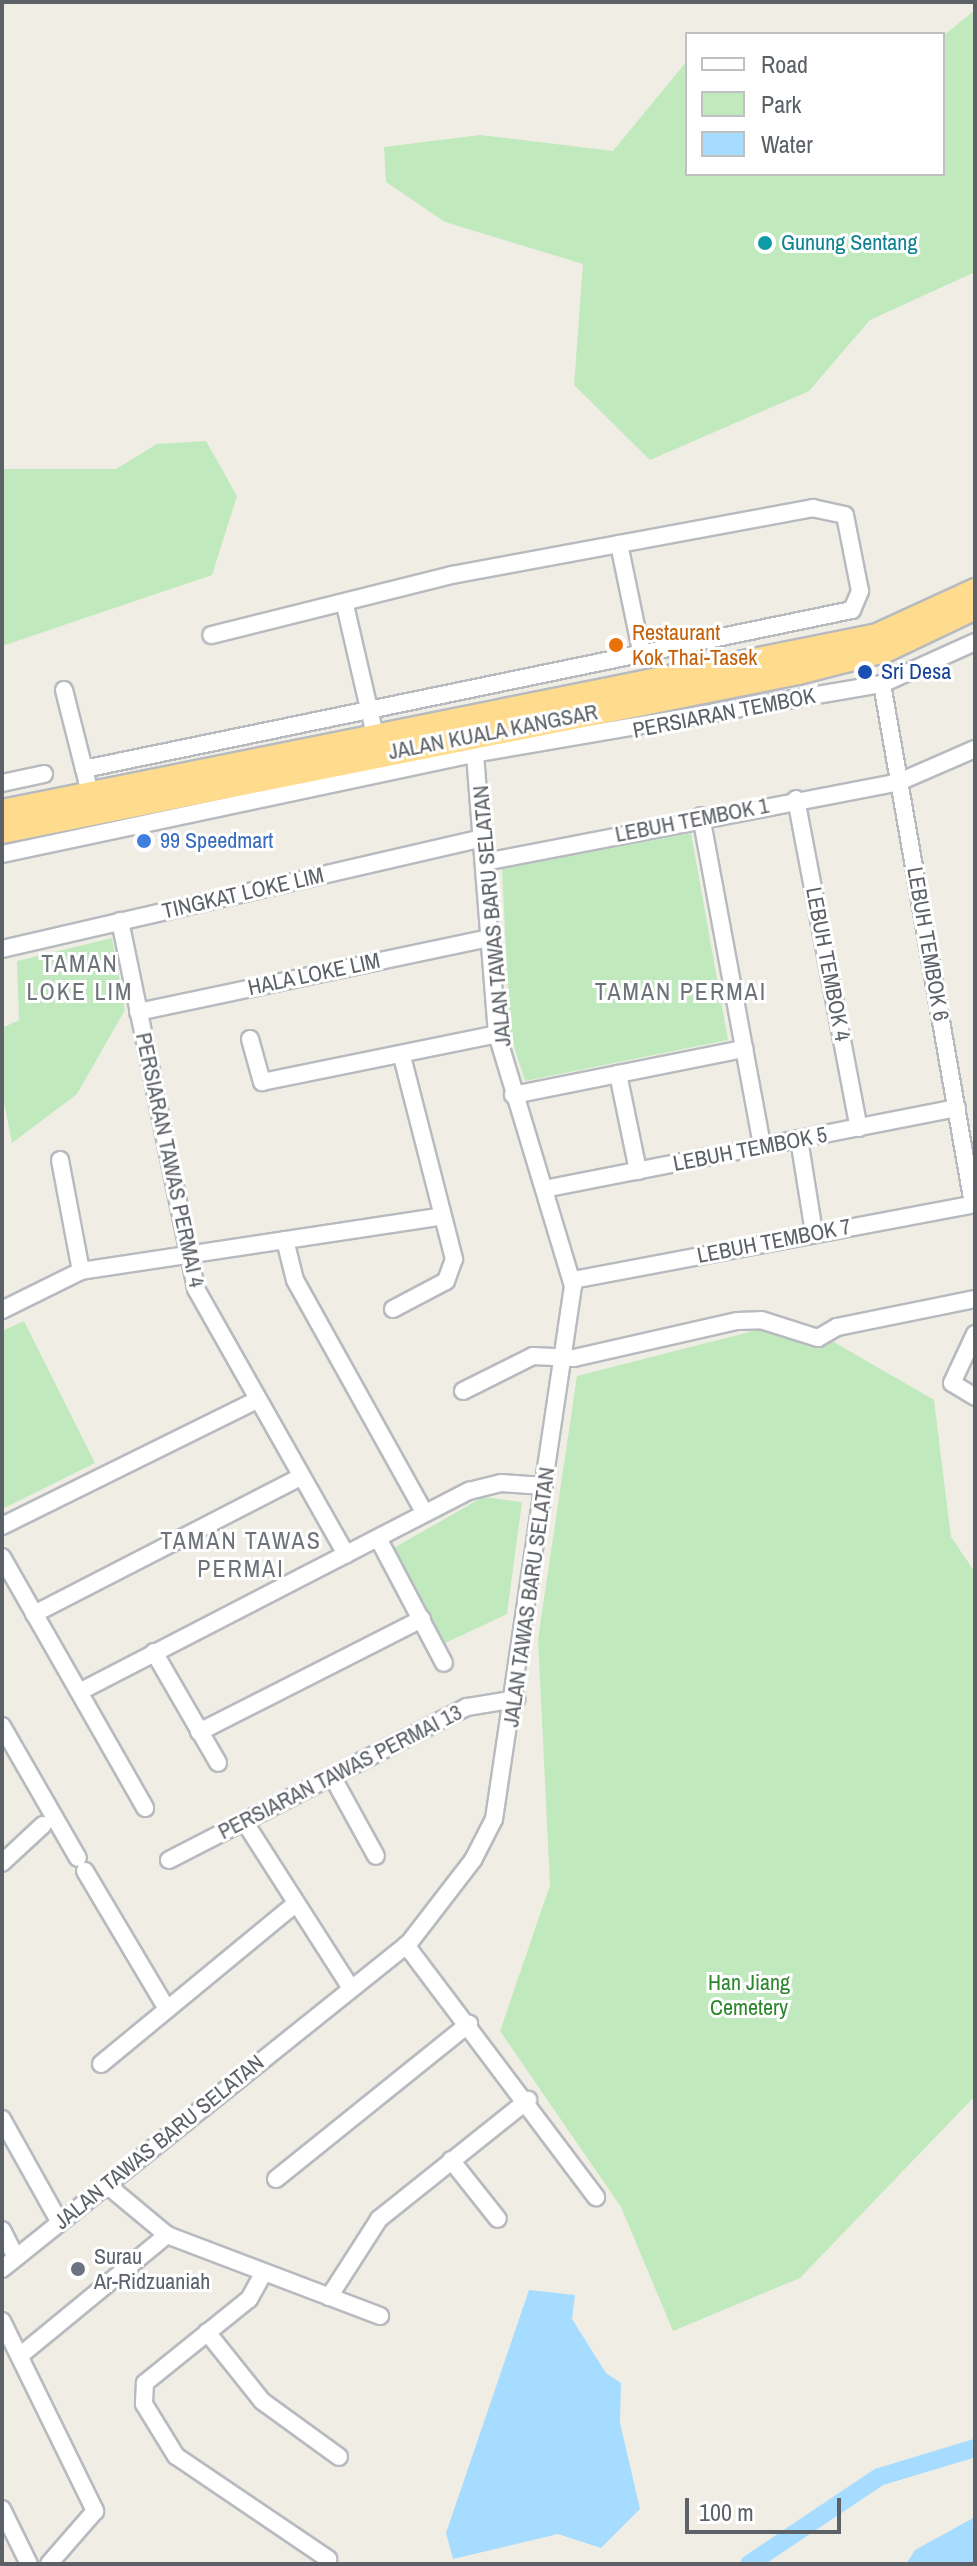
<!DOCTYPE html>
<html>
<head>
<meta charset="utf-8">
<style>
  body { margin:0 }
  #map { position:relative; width:977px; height:2566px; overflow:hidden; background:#f0ede4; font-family:"Archivo Narrow",sans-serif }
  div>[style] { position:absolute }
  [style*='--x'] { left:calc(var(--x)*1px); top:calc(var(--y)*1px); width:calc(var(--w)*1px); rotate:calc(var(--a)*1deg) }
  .green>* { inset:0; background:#c0eabe }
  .water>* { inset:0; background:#a6dcff }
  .river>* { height:18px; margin:-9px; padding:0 9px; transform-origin:9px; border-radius:9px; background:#a6dcff }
  .roads { filter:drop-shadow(2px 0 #b7bbc0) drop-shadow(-2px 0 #b7bbc0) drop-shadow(0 2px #b7bbc0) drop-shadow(0 -2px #b7bbc0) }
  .minor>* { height:16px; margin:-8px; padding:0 8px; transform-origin:8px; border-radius:8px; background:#fff }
  .highway>* { height:22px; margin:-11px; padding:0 11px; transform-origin:11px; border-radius:11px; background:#ffdc8d }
  .dots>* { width:22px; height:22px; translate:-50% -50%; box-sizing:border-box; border:4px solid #fff; border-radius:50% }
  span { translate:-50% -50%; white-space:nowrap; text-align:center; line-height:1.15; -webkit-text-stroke:6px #fff; paint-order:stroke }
  .culture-label { font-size:22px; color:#0d838f }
  .left { translate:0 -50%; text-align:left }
  .food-label { font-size:22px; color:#c56008 }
  .transit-label { font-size:22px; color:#164399 }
  .street-label { font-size:22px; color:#5c6167 }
  .shop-label { font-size:22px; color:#366cbe }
  .park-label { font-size:22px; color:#2c862c }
  .worship-label { font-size:22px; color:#5b616d }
  .neighbourhood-label { font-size:24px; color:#6d7379; letter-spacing:2px }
  .frame { position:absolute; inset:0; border:4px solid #5c6167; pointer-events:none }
  .legend { position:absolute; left:685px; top:32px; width:260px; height:144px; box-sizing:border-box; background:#fff; border:2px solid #bec0c2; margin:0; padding:10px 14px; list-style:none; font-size:24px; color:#5c6167 }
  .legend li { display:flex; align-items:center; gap:16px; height:40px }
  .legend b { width:40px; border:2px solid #bec0c2 }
  .scale { position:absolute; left:685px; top:2498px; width:156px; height:36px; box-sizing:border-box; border:4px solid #5c6167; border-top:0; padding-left:10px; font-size:24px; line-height:28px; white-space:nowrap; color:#5c6167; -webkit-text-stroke:6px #fff; paint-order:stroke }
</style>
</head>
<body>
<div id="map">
  <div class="green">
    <div style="clip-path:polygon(975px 10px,975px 272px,870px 320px,809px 391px,650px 460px,574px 385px,583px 264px,445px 222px,386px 182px,384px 147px,480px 135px,613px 151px,687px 61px,687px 174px,943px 174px,943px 36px)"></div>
    <div style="clip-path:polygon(206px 441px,237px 496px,212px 575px,2px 646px,2px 469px,116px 469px,157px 444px)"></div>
    <div style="clip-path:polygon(691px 833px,728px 1040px,525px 1081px,510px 1034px,502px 869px)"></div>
    <div style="clip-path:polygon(112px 938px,125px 1010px,77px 1094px,12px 1143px,2px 1092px,2px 1028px,19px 1020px,17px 961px)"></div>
    <div style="clip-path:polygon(796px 1320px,934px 1400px,951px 1537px,975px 1572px,975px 2096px,800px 2278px,673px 2331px,621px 2207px,500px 2031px,550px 1885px,538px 1639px,577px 1376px)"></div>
    <div style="clip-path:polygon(24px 1321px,95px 1463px,2px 1509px,2px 1331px)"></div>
    <div style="clip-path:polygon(483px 1497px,522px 1502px,507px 1614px,439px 1646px,392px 1549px)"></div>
  </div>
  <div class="water">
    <div style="clip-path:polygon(529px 2290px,575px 2295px,572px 2319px,606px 2373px,621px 2383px,620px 2423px,640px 2509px,601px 2548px,558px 2534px,453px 2559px,446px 2533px)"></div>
    <div style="clip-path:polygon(975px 2517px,975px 2564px,906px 2564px,915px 2550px)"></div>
  </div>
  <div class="river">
    <div style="--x:749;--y:2564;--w:156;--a:-33.8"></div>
    <div style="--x:879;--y:2477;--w:100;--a:-16.8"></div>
  </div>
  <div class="roads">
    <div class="minor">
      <div style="--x:619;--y:544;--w:108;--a:78.3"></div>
      <div style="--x:345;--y:605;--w:129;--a:77"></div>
      <div style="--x:882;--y:684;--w:528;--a:80.07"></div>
      <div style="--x:64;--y:690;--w:81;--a:75.8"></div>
      <div style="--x:2;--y:783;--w:43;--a:-12.1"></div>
      <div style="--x:89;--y:790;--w:22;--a:-103"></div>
      <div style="--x:84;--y:769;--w:784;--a:-11.7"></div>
      <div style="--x:852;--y:610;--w:21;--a:-67"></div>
      <div style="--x:860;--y:591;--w:77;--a:-101.2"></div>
      <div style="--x:845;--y:515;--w:33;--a:-168"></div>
      <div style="--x:813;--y:508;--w:367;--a:169.5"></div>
      <div style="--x:452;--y:575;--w:248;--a:166"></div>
      <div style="--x:796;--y:799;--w:335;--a:79.2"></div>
      <div style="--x:701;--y:816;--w:336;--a:79.5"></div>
      <div style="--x:2;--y:854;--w:487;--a:-12"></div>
      <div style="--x:478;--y:753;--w:410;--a:-9.7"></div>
      <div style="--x:882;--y:684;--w:102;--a:-24.3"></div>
      <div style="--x:485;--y:862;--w:422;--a:-10.9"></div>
      <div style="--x:899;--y:782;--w:83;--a:-23.5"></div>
      <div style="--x:120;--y:921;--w:376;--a:78.3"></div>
      <div style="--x:196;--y:1289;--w:305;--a:60.5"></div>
      <div style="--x:2;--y:949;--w:494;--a:-13"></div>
      <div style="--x:138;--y:1012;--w:360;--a:-11.9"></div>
      <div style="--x:250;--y:1039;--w:45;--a:74.4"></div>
      <div style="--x:262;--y:1082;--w:240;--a:-11.5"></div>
      <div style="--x:618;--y:1074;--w:99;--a:78.3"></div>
      <div style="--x:513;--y:1095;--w:236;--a:-11.3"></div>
      <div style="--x:799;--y:1139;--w:95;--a:80.9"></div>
      <div style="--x:60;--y:1160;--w:113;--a:79.3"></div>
      <div style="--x:544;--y:1189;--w:421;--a:-11.1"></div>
      <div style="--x:285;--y:1240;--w:41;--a:76"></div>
      <div style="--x:295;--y:1280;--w:265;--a:60.9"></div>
      <div style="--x:573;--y:1280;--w:409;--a:-10.7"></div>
      <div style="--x:393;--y:1309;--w:60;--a:-27.8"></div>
      <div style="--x:446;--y:1281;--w:23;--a:-70"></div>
      <div style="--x:454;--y:1259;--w:209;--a:-104.4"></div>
      <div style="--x:2;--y:1310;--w:88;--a:-26.3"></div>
      <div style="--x:81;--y:1271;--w:363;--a:-8.6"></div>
      <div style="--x:975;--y:1334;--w:54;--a:115.1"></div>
      <div style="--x:952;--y:1383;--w:27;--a:31"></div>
      <div style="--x:463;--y:1391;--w:78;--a:-26.6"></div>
      <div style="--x:533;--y:1356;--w:41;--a:2.8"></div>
      <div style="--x:574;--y:1358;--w:167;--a:-12.8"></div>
      <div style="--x:737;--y:1321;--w:24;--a:-2"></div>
      <div style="--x:761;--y:1320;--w:60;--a:17.5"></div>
      <div style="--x:818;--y:1338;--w:22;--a:-30"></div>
      <div style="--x:837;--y:1327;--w:141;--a:-11.5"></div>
      <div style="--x:2;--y:1526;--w:284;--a:-26.3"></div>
      <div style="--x:378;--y:1538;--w:141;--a:62.2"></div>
      <div style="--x:2;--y:1557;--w:289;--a:60.3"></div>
      <div style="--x:34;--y:1614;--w:301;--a:-27.2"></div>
      <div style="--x:154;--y:1652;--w:128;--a:60"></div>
      <div style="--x:81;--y:1691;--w:437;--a:-27.3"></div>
      <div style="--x:469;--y:1491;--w:33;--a:-14"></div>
      <div style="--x:501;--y:1483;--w:43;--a:4"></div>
      <div style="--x:2;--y:1726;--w:152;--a:60.1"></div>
      <div style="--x:199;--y:1732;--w:250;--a:-26.9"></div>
      <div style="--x:332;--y:1776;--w:91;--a:61.2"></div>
      <div style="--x:244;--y:1821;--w:198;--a:57.4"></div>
      <div style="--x:169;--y:1860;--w:335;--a:-27.2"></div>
      <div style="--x:467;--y:1707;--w:50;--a:-9.3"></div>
      <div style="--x:2;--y:1863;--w:56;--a:-42.8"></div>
      <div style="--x:85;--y:1871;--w:161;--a:59.3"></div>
      <div style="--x:406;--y:1945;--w:316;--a:53"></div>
      <div style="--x:101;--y:2064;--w:251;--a:-39.5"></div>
      <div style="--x:2;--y:2119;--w:117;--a:60.8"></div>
      <div style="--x:451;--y:2160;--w:75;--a:51.5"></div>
      <div style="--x:276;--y:2179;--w:248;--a:-38.8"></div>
      <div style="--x:107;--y:2185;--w:78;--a:39.8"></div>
      <div style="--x:167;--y:2235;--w:228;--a:20.8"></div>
      <div style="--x:2;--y:2230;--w:31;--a:63"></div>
      <div style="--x:2;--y:2269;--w:521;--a:-38.69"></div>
      <div style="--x:409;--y:1943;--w:105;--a:-52.4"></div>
      <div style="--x:473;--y:1860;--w:46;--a:-62.9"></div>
      <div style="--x:494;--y:1819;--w:539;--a:-81.57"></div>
      <div style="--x:573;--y:1286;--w:263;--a:-106.8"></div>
      <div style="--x:497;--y:1034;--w:307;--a:-94.5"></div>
      <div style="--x:263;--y:2274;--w:29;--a:119"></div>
      <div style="--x:249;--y:2299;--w:134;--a:141.1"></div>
      <div style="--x:145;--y:2383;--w:21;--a:93"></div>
      <div style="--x:144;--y:2404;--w:61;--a:58.4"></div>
      <div style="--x:176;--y:2456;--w:184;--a:34.1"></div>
      <div style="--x:329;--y:2297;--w:93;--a:-57.3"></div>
      <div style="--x:379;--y:2219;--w:191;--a:-38.6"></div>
      <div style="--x:2;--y:2321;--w:212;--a:63.9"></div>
      <div style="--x:95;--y:2511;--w:70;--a:131"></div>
      <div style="--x:207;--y:2332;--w:88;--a:51.4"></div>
      <div style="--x:262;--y:2401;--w:95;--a:36"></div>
      <div style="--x:22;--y:2354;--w:188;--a:-39.4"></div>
      <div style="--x:2;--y:2509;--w:61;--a:63.9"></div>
    </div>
    <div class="highway">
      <div style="--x:2;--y:811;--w:893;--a:-11.37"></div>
      <div style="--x:877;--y:635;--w:108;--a:-24.7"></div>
      <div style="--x:2;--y:832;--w:812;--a:-11.3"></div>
      <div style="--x:798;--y:673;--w:90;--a:-14.2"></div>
      <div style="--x:885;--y:651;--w:100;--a:-25.5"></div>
    </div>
  </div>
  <div class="dots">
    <div style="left:765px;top:243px;background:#0f9aa8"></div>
    <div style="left:616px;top:645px;background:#e8710a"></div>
    <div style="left:865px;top:672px;background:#1a4fb4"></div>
    <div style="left:144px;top:841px;background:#3f7fe0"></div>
    <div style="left:78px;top:2269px;background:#6b7280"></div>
  </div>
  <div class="culture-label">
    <span class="left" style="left:781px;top:243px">Gunung Sentang</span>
  </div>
  <div class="food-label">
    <span class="left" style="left:632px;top:645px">Restaurant<br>Kok Thai-Tasek</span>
  </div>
  <div class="transit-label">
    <span class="left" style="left:881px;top:672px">Sri Desa</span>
  </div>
  <div class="street-label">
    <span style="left:724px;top:713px;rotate:-11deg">PERSIARAN TEMBOK</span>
    <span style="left:493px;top:732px;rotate:-11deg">JALAN KUALA KANGSAR</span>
    <span style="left:692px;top:820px;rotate:-11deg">LEBUH TEMBOK 1</span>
    <span style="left:243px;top:893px;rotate:-13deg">TINGKAT LOKE LIM</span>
    <span style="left:492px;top:916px;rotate:-95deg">JALAN TAWAS BARU SELATAN</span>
    <span style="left:928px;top:944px;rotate:80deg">LEBUH TEMBOK 6</span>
    <span style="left:828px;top:964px;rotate:79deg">LEBUH TEMBOK 4</span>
    <span style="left:314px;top:974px;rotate:-12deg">HALA LOKE LIM</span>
    <span style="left:750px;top:1149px;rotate:-11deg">LEBUH TEMBOK 5</span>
    <span style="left:170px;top:1160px;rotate:78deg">PERSIARAN TAWAS PERMAI 4</span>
    <span style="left:774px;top:1241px;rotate:-11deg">LEBUH TEMBOK 7</span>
    <span style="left:529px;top:1597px;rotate:-82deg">JALAN TAWAS BARU SELATAN</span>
    <span style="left:340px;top:1772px;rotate:-27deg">PERSIARAN TAWAS PERMAI 13</span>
    <span style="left:159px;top:2142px;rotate:-39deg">JALAN TAWAS BARU SELATAN</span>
  </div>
  <div class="shop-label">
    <span class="left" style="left:160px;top:841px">99 Speedmart</span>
  </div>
  <div class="park-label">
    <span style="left:749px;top:1995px">Han Jiang<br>Cemetery</span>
  </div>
  <div class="worship-label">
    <span class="left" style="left:94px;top:2269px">Surau<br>Ar-Ridzuaniah</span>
  </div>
  <div class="neighbourhood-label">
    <span style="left:80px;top:978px">TAMAN<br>LOKE LIM</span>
    <span style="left:681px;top:992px">TAMAN PERMAI</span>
    <span style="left:241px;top:1555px">TAMAN TAWAS<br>PERMAI</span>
  </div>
  <div class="frame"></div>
  <ul class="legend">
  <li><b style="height:10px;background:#fff"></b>Road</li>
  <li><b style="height:22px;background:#c0eabe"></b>Park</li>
  <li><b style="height:22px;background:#a6dcff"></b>Water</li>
  </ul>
  <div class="scale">100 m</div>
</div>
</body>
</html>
